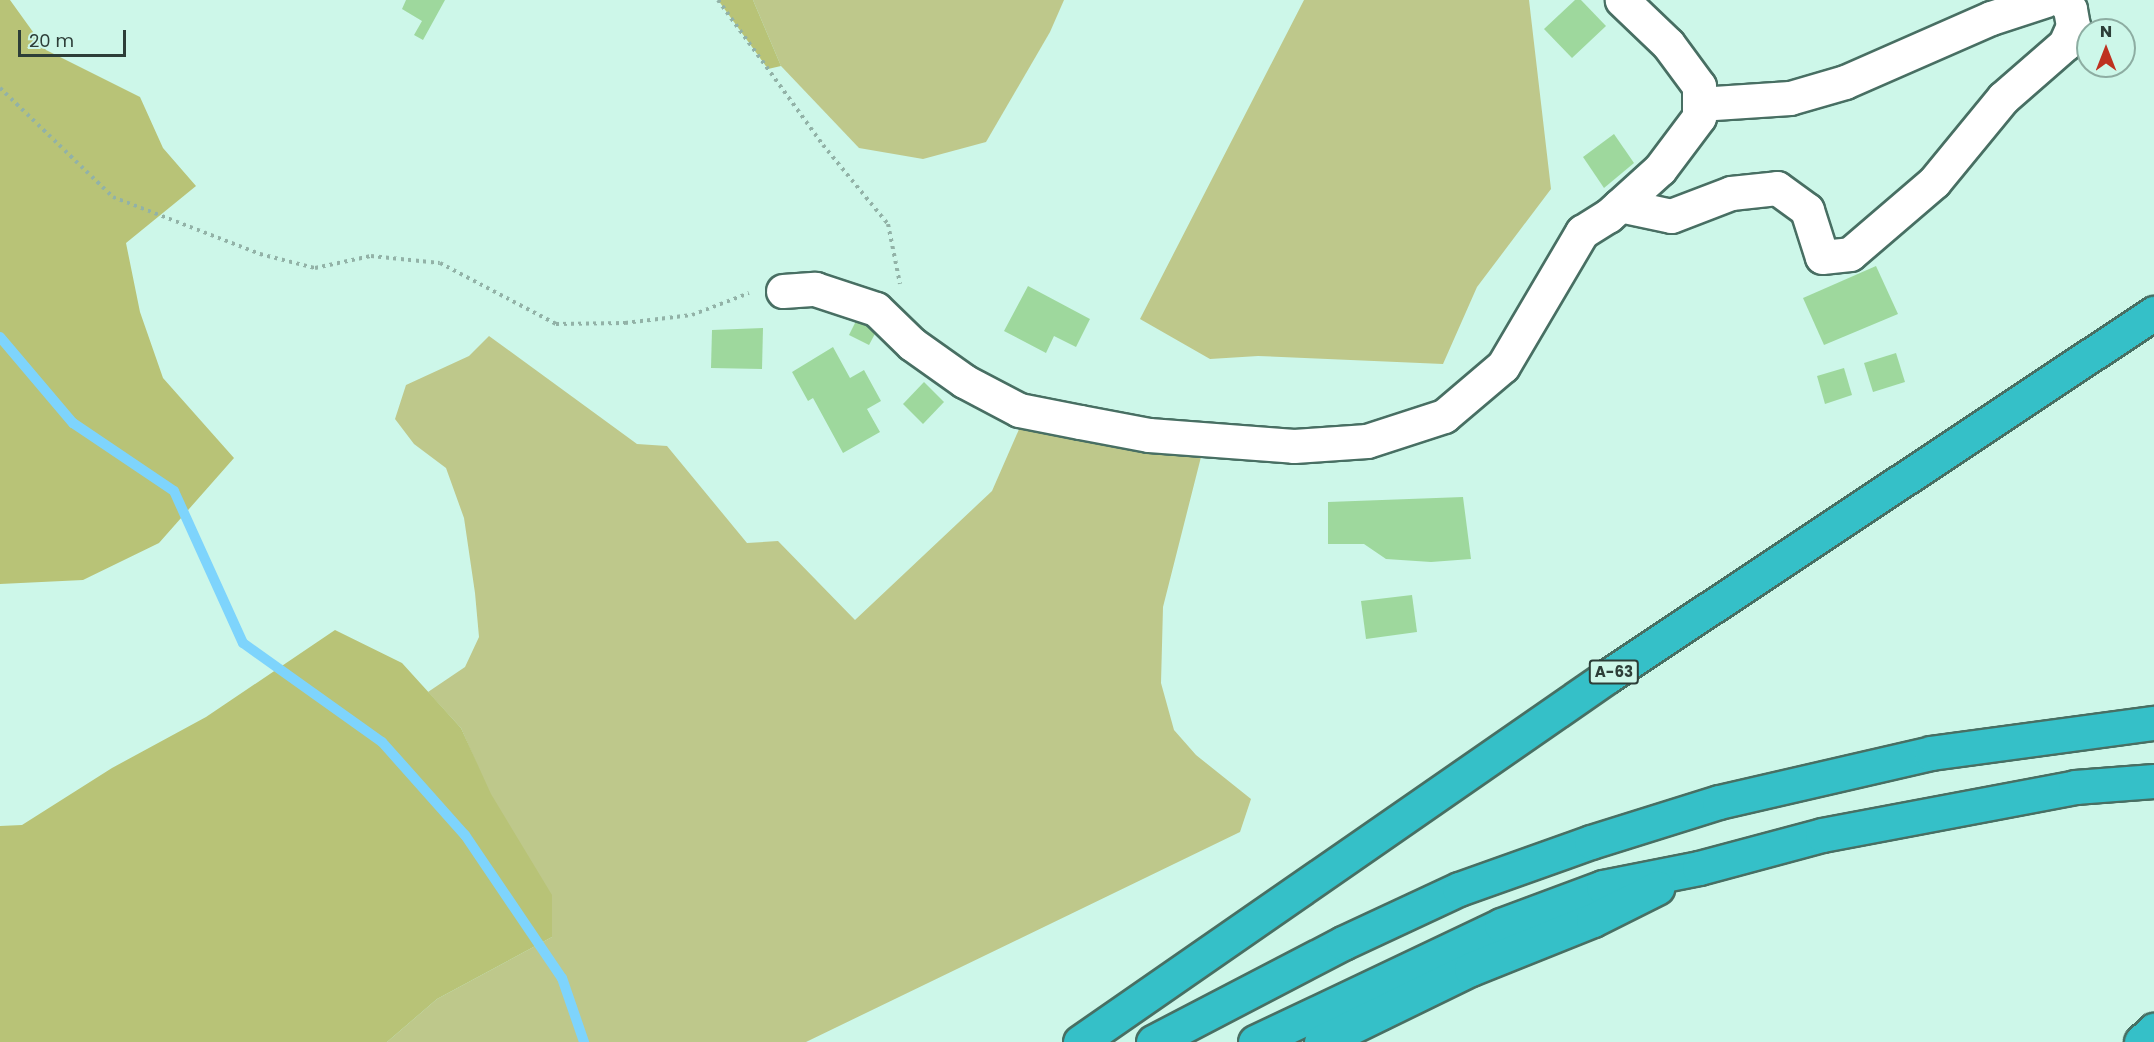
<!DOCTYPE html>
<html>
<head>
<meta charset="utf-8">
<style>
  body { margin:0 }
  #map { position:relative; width:2154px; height:1042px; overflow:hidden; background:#cdf7e9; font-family:Poppins,sans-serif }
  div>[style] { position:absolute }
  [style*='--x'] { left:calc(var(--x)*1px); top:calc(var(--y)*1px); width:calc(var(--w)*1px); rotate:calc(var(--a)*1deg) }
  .green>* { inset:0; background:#bec88b }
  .forest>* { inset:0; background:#b8c377 }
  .stream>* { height:10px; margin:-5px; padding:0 5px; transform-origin:5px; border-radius:5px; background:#7ed4fc }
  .building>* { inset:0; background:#9ed89d }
  .path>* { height:4px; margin-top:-2px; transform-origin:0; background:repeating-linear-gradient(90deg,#92b2a7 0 3px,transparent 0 7.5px) }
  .roads { filter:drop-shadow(2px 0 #486f63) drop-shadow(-2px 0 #486f63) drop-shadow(0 2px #486f63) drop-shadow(0 -2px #486f63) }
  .minor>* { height:33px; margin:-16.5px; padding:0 16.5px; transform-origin:16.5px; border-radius:16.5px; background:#fff }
  .highway>* { height:33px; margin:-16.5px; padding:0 16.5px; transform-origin:16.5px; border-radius:16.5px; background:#35c0c8 }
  span { translate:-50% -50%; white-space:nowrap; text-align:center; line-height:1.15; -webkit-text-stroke:5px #cdf7e9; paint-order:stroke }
  .shield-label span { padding:2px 4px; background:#cdf7e9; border:2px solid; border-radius:4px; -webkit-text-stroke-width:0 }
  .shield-label { font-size:15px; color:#2d3e38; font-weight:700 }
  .north { position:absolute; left:2076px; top:18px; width:60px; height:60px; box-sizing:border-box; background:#cdf7e9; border:2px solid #8dada2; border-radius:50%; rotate:0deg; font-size:16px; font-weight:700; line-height:24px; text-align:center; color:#2d3e38 }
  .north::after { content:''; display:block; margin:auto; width:21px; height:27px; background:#be3120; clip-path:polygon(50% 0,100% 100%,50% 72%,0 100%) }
  .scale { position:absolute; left:18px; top:30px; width:108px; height:27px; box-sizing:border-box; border:3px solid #2d3e38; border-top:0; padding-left:8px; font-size:18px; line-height:21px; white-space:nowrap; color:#2d3e38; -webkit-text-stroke:4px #cdf7e9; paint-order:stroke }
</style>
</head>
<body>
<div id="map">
  <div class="green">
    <div style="clip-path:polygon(753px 0,1064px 0,1050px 32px,986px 142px,923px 159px,859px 148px,781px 66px)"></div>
    <div style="clip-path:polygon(1304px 0,1529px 0,1551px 189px,1477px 287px,1443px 364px,1258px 356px,1210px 359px,1140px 319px)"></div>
    <div style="clip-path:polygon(489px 336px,637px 444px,667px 446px,747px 543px,778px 541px,855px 620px,992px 491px,1020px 427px,1201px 457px,1163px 607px,1161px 683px,1174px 730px,1196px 755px,1251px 799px,1240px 832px,806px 1042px,387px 1042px,437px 999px,552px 937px,461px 728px,428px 692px,465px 667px,479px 637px,475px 593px,464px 518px,446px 468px,414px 444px,395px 419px,406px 385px,469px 356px)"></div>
  </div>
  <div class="forest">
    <div style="clip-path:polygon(0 0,10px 0,46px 50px,140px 97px,163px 148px,196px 186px,126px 243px,140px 312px,163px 378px,234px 458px,159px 543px,83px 580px,0 584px)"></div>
    <div style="clip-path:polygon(718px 0,753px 0,781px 66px,768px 69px)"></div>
    <div style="clip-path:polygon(335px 630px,402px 663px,461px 728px,491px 794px,552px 895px,552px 937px,437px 999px,387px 1042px,0 1042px,0 826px,22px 825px,112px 768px,206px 717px)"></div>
  </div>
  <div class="stream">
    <div style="--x:0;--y:337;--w:113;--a:49.7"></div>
    <div style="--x:73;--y:423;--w:122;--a:34"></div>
    <div style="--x:174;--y:491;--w:167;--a:65.6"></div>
    <div style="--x:243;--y:643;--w:171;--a:35.5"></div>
    <div style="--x:382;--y:742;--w:125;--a:48.3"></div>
    <div style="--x:465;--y:835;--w:173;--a:55.9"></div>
    <div style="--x:562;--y:978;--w:68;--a:71"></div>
  </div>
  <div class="building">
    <div style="clip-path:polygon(406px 0,445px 0,423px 40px,414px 35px,422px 21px,402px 9px)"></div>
    <div style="clip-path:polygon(1575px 0,1581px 0,1606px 26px,1572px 58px,1544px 29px)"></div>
    <div style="clip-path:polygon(1614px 134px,1634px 163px,1604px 188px,1583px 157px)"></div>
    <div style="clip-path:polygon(1876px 266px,1898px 314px,1824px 345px,1803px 298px)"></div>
    <div style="clip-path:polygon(1028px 286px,1090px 319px,1076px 347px,1054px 336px,1046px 353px,1004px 331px)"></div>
    <div style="clip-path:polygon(857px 319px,877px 330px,869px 345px,849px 335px)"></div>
    <div style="clip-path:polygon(763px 328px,762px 369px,711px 368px,712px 330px)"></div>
    <div style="clip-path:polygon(833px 347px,850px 378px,864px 370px,881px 401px,867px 409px,880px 432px,843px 453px,813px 398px,808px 401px,792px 372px)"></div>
    <div style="clip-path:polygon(1896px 353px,1905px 382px,1873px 392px,1864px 363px)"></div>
    <div style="clip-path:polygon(1844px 368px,1852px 395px,1825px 404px,1817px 376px)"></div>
    <div style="clip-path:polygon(924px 382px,944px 402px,923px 424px,903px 404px)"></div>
    <div style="clip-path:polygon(1463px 497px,1471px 559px,1431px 562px,1386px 559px,1364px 544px,1328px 544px,1328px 502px)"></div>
    <div style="clip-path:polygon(1412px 595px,1417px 632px,1366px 639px,1361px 601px)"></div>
  </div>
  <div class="path">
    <div style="--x:718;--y:0;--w:179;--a:54.1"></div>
    <div style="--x:823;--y:145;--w:102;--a:50.6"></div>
    <div style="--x:888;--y:224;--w:61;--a:78.7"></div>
    <div style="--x:0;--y:88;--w:157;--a:44"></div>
    <div style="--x:113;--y:197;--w:158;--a:21.2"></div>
    <div style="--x:260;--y:254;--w:57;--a:14.3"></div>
    <div style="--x:315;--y:268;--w:57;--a:-12.1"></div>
    <div style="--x:371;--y:256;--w:69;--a:5.8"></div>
    <div style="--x:440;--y:263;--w:131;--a:27.7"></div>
    <div style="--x:556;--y:324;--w:69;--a:-0.8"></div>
    <div style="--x:625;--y:323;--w:67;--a:-6.8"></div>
    <div style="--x:692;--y:315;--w:61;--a:-21.1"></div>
  </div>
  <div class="roads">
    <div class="minor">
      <div style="--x:1699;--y:104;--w:91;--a:-3.8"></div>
      <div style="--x:1790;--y:98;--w:57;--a:-16.2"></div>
      <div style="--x:1845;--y:82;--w:159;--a:-23.7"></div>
      <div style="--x:1991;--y:18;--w:58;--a:-18.1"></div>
      <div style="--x:1620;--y:205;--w:52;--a:12.2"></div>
      <div style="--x:1671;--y:216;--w:64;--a:-21"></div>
      <div style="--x:1731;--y:193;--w:46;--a:-6.2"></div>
      <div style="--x:1777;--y:188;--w:37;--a:36"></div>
      <div style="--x:1807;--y:210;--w:49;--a:72.3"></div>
      <div style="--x:1822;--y:257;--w:28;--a:-6"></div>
      <div style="--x:1850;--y:254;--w:111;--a:-40.6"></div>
      <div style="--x:1934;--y:182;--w:109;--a:-50.6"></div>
      <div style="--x:2003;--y:98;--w:82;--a:-41.1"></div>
      <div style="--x:2065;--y:44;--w:20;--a:-66"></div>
      <div style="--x:2073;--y:26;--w:17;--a:-100"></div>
      <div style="--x:2070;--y:9;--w:11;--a:-128"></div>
      <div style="--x:783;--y:291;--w:32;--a:-4"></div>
      <div style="--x:815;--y:289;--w:64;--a:18.2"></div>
      <div style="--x:876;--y:309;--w:50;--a:44.2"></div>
      <div style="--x:912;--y:344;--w:64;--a:35.4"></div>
      <div style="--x:964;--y:381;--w:62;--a:27.8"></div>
      <div style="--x:1019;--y:410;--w:62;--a:11.1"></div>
      <div style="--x:1080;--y:422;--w:70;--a:10.7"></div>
      <div style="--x:1149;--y:435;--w:145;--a:4.3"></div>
      <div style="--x:1294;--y:446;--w:73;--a:-3.9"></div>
      <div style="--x:1367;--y:441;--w:81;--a:-18"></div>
      <div style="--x:1444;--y:416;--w:77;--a:-40.3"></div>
      <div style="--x:1503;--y:366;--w:156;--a:-59.5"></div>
      <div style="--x:1582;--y:232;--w:31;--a:-32"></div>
      <div style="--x:1608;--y:216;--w:70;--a:-42.1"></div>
      <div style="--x:1660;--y:169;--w:65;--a:-53.1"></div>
      <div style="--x:1699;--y:117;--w:31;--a:-90"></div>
      <div style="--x:1699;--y:86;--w:52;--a:-126.4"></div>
      <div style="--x:1668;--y:44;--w:64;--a:-136.3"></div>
    </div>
    <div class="highway">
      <div style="--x:1080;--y:1042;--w:642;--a:-34.73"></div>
      <div style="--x:1608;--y:676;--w:656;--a:-33.62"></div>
      <div style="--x:1153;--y:1042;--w:214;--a:-27.5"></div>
      <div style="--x:1343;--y:943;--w:128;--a:-25"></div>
      <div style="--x:1459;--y:889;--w:140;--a:-19.6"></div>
      <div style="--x:1591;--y:842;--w:134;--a:-17.4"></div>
      <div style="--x:1719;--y:802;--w:218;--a:-13"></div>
      <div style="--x:1931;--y:753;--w:225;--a:-7.7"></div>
      <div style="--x:1255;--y:1042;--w:272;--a:-25.4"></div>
      <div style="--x:1501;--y:925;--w:109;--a:-20.4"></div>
      <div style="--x:1603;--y:887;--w:98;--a:-11.2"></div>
      <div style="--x:1699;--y:868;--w:127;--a:-15"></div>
      <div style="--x:1822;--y:835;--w:258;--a:-10.7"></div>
      <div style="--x:2075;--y:787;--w:79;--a:-4.3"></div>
      <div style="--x:1321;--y:1042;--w:167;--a:-26"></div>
      <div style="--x:1471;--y:969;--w:131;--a:-21.9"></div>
      <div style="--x:1593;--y:920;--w:72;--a:-26.6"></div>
      <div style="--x:2141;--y:1042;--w:18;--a:-43"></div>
    </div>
  </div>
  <div class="shield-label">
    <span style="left:1614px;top:672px">A-63</span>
  </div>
  <div class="north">N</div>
  <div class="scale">20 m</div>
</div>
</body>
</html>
